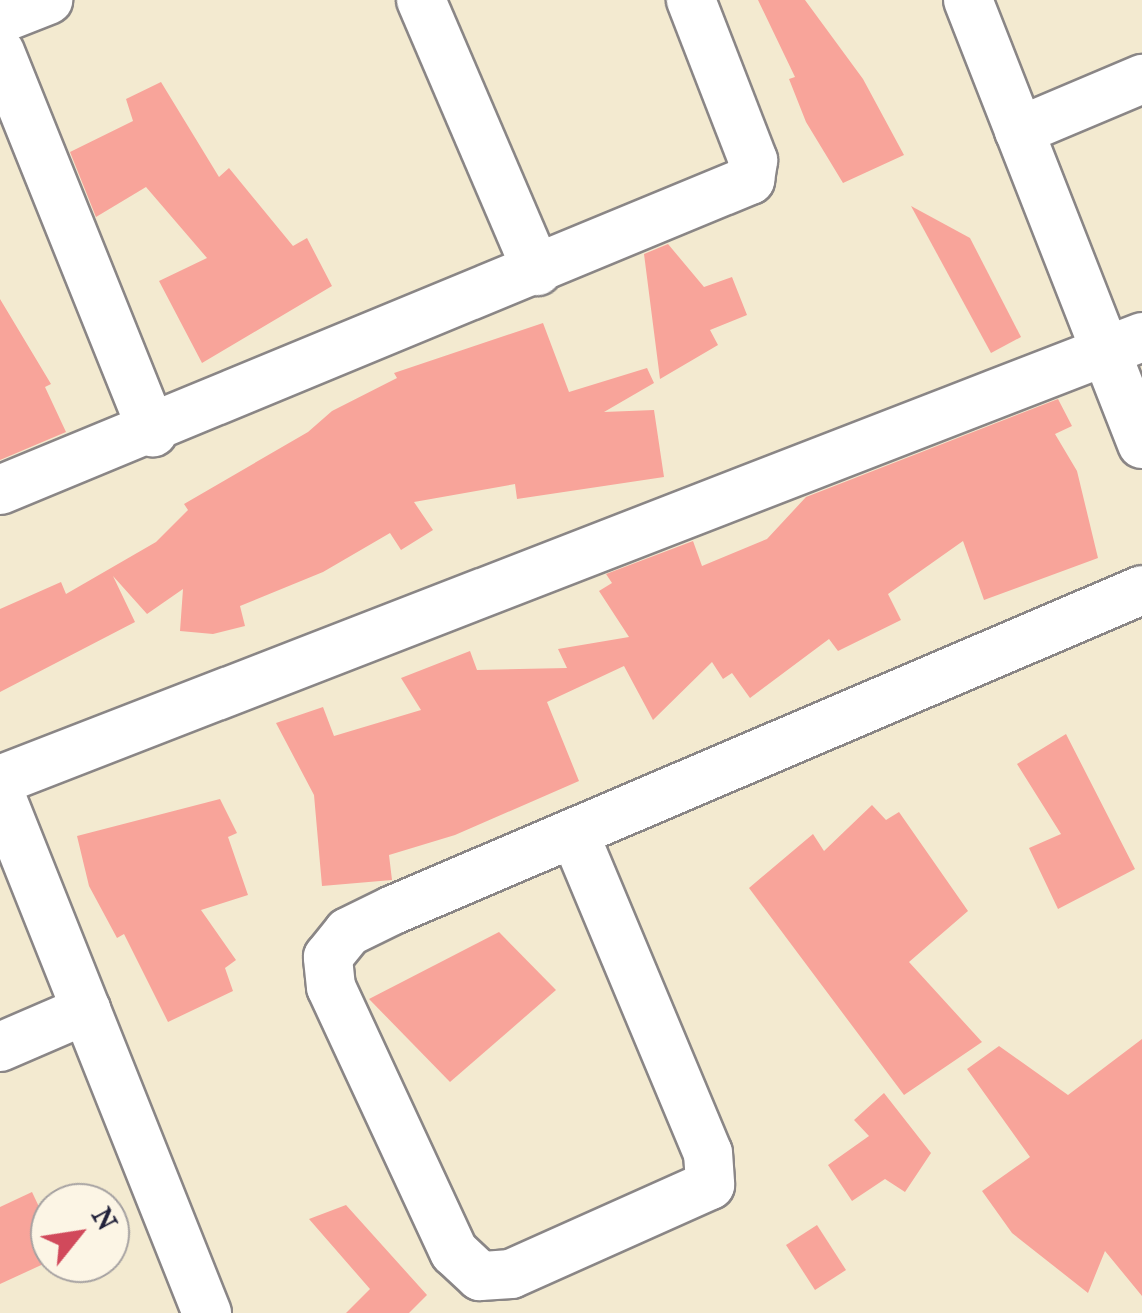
<!DOCTYPE html>
<html>
<head>
<meta charset="utf-8">
<style>
  body { margin:0 }
  #map { position:relative; width:1142px; height:1313px; overflow:hidden; background:#f3ead0; font-family:"IM FELL French Canon",serif }
  div>[style] { position:absolute }
  [style*='--x'] { left:calc(var(--x)*1px); top:calc(var(--y)*1px); width:calc(var(--w)*1px); rotate:calc(var(--a)*1deg) }
  .building>* { inset:0; background:#f8a49a }
  .roads { filter:drop-shadow(2px 0 #8a8686) drop-shadow(-2px 0 #8a8686) drop-shadow(0 2px #8a8686) drop-shadow(0 -2px #8a8686) }
  .minor>* { height:48px; margin:-24px; padding:0 24px; transform-origin:24px; border-radius:24px; background:#fff }
  span { translate:-50% -50%; white-space:nowrap; text-align:center; line-height:1.15; -webkit-text-stroke:9px #fcf5e5; paint-order:stroke }
  .north { position:absolute; left:30px; top:1183px; width:100px; height:100px; box-sizing:border-box; background:#fcf5e5; border:2px solid #a5a1a1; border-radius:50%; rotate:60deg; font-size:28px; font-weight:700; line-height:40px; text-align:center; color:#22223b }
  .north::after { content:''; display:block; margin:auto; width:35px; height:45px; background:#d1495b; clip-path:polygon(50% 0,100% 100%,50% 72%,0 100%) }
</style>
</head>
<body>
<div id="map">
  <div class="building">
    <div style="clip-path:polygon(758px 0,805px 0,863px 79px,904px 155px,843px 183px,806px 122px,789px 79px,795px 77px)"></div>
    <div style="clip-path:polygon(161px 82px,219px 177px,229px 168px,293px 246px,307px 238px,332px 286px,202px 363px,159px 281px,207px 258px,146px 187px,96px 217px,70px 152px,133px 121px,126px 99px)"></div>
    <div style="clip-path:polygon(911px 206px,970px 238px,1021px 337px,991px 353px)"></div>
    <div style="clip-path:polygon(668px 244px,704px 287px,732px 277px,747px 315px,710px 330px,718px 345px,660px 379px,644px 254px)"></div>
    <div style="clip-path:polygon(0 299px,51px 384px,45px 387px,66px 432px,0 460px)"></div>
    <div style="clip-path:polygon(543px 323px,569px 392px,647px 368px,654px 383px,604px 412px,654px 410px,664px 477px,517px 499px,515px 484px,414px 502px,433px 530px,401px 550px,390px 533px,323px 572px,240px 606px,245px 626px,213px 634px,180px 631px,183px 589px,147px 614px,113px 576px,135px 622px,0 692px,0 609px,61px 582px,66px 594px,156px 542px,188px 510px,184px 504px,308px 432px,332px 411px,397px 378px,394px 373px)"></div>
    <div style="clip-path:polygon(1058px 399px,1072px 426px,1055px 434px,1077px 471px,1098px 558px,984px 600px,963px 541px,888px 594px,901px 620px,838px 651px,829px 639px,750px 698px,732px 673px,723px 679px,712px 662px,653px 720px,624px 666px,547px 702px,579px 781px,455px 835px,389px 855px,392px 880px,322px 886px,314px 795px,276px 723px,323px 707px,334px 736px,421px 710px,401px 678px,470px 651px,477px 670px,567px 668px,558px 649px,629px 637px,599px 591px,612px 583px,606px 574px,693px 541px,702px 566px,767px 539px,806px 497px)"></div>
    <div style="clip-path:polygon(1066px 734px,1135px 869px,1058px 909px,1029px 848px,1061px 834px,1017px 764px)"></div>
    <div style="clip-path:polygon(220px 799px,237px 833px,228px 837px,248px 895px,201px 910px,236px 960px,225px 968px,233px 991px,168px 1022px,124px 934px,117px 938px,89px 886px,77px 836px)"></div>
    <div style="clip-path:polygon(872px 805px,886px 820px,899px 812px,968px 911px,909px 962px,982px 1042px,904px 1095px,749px 888px,813px 834px,824px 851px)"></div>
    <div style="clip-path:polygon(499px 932px,556px 990px,450px 1082px,369px 999px)"></div>
    <div style="clip-path:polygon(1142px 1039px,1142px 1296px,1105px 1251px,1088px 1293px,1012px 1233px,982px 1191px,1030px 1157px,967px 1069px,999px 1046px,1068px 1095px)"></div>
    <div style="clip-path:polygon(884px 1093px,931px 1153px,905px 1192px,885px 1179px,852px 1201px,828px 1165px,869px 1136px,854px 1120px)"></div>
    <div style="clip-path:polygon(32px 1192px,50px 1230px,50px 1261px,0 1284px,0 1207px)"></div>
    <div style="clip-path:polygon(346px 1205px,427px 1295px,409px 1313px,346px 1313px,370px 1289px,309px 1219px)"></div>
    <div style="clip-path:polygon(817px 1225px,846px 1270px,815px 1290px,786px 1245px)"></div>
  </div>
  <div class="roads">
    <div class="minor">
      <div style="--x:421;--y:0;--w:295;--a:66.8"></div>
      <div style="--x:968;--y:0;--w:477;--a:68.6"></div>
      <div style="--x:0;--y:19;--w:52;--a:-21.6"></div>
      <div style="--x:0;--y:52;--w:410;--a:68.1"></div>
      <div style="--x:1019;--y:131;--w:134;--a:-22.9"></div>
      <div style="--x:0;--y:490;--w:812;--a:-22.46"></div>
      <div style="--x:750;--y:180;--w:20;--a:-81"></div>
      <div style="--x:753;--y:160;--w:172;--a:-111.2"></div>
      <div style="--x:0;--y:780;--w:1225;--a:-21.2"></div>
      <div style="--x:0;--y:794;--w:559;--a:68.26"></div>
      <div style="--x:574;--y:833;--w:347;--a:67.3"></div>
      <div style="--x:708;--y:1153;--w:32;--a:86"></div>
      <div style="--x:710;--y:1185;--w:218;--a:155.9"></div>
      <div style="--x:511;--y:1274;--w:31;--a:176"></div>
      <div style="--x:480;--y:1276;--w:35;--a:-137"></div>
      <div style="--x:454;--y:1252;--w:292;--a:-114.9"></div>
      <div style="--x:331;--y:987;--w:30;--a:-96"></div>
      <div style="--x:328;--y:957;--w:32;--a:-51"></div>
      <div style="--x:348;--y:932;--w:50;--a:-26.1"></div>
      <div style="--x:393;--y:910;--w:814;--a:-23.13"></div>
      <div style="--x:0;--y:1047;--w:94;--a:-23.3"></div>
    </div>
  </div>
  <div class="north">N</div>
</div>
</body>
</html>
